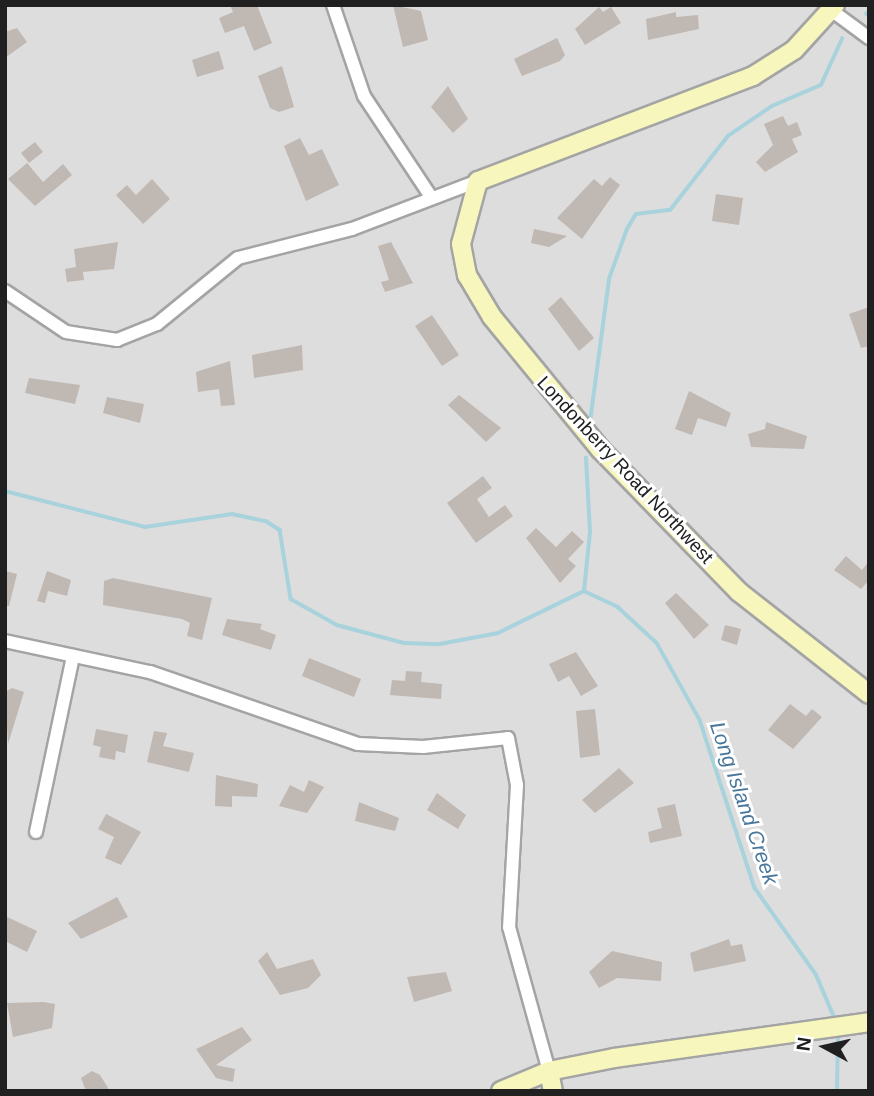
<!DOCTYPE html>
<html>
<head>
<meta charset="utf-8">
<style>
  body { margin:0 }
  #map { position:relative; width:874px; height:1096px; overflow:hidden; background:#f0ece6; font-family:Arial,sans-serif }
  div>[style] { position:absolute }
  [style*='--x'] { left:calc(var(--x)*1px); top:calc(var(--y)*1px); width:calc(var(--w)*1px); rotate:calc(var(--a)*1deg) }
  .residential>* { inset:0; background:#dedddd }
  .stream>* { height:3.5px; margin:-1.75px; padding:0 1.75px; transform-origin:1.75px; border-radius:1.75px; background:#a8d2dc }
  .building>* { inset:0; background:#c0b8b3 }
  .roads { filter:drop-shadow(2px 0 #a4a4a4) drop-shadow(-2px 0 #a4a4a4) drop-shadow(0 2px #a4a4a4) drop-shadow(0 -2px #a4a4a4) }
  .street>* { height:12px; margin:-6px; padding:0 6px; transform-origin:6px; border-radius:6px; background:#fff }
  .secondary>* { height:18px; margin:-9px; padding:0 9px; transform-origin:9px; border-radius:9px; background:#f7f7bd }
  span { translate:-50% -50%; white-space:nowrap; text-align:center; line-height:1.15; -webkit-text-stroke:6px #fff; paint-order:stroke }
  .street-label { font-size:19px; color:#202020 }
  .water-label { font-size:21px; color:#49779c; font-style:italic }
  .frame { position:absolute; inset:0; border:7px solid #202020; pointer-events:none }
  .north { position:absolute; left:790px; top:1012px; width:70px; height:70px; -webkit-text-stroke:5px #fff; paint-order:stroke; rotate:278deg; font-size:19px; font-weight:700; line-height:28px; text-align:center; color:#202020 }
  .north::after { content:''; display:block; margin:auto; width:24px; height:32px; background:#202020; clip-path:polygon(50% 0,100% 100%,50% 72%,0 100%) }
</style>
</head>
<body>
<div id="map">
  <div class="residential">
    <div style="clip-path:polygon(5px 5px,869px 5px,869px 1091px,5px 1091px)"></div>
  </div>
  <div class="stream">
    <div style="--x:866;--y:14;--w:4;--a:-45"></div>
    <div style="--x:590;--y:422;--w:144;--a:-82.4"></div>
    <div style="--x:609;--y:279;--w:53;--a:-70.2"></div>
    <div style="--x:627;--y:229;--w:17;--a:-59"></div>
    <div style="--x:636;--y:214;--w:34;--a:-7"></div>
    <div style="--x:670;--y:210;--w:94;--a:-51.9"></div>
    <div style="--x:728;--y:136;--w:53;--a:-34.3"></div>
    <div style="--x:772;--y:106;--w:53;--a:-23.2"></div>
    <div style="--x:821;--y:85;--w:51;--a:-65.5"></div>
    <div style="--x:5;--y:491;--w:145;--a:14.4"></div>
    <div style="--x:145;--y:527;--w:88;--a:-8.5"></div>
    <div style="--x:232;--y:514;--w:35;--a:12"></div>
    <div style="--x:266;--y:521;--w:17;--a:33"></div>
    <div style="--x:280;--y:530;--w:70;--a:80.9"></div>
    <div style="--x:291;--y:599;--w:53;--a:29.5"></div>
    <div style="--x:337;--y:625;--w:69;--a:15"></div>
    <div style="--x:404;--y:643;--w:36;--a:2"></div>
    <div style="--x:440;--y:644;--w:59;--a:-10.7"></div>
    <div style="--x:498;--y:633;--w:96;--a:-26"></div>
    <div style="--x:584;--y:591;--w:38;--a:25"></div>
    <div style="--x:618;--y:607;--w:53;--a:42.7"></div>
    <div style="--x:657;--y:643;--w:88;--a:60.8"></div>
    <div style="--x:700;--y:720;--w:177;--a:71.9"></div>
    <div style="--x:755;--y:888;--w:105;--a:54.7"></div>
    <div style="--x:816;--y:974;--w:51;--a:66.9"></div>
    <div style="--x:584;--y:591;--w:59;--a:-84.2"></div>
    <div style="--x:590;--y:532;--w:74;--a:-93.1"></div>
    <div style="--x:837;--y:1091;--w:59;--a:-89"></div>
  </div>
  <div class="building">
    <div style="clip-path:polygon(230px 5px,257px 5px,272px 43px,254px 51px,244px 26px,225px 33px,219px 18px,233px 12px)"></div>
    <div style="clip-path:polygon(393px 5px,421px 11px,428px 40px,403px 47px)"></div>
    <div style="clip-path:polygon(599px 7px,603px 12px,611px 7px,621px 23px,585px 45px,575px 29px)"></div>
    <div style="clip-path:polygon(676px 12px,676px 17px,698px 15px,699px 29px,648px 40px,646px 19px)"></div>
    <div style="clip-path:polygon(17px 28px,27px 42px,5px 58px,5px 32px)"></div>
    <div style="clip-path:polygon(557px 38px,565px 55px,560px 61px,522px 76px,514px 59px)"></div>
    <div style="clip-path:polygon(219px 51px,224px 69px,197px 77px,192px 60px)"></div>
    <div style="clip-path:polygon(282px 66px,294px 107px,279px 112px,270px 108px,258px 76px)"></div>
    <div style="clip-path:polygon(448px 86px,468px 119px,453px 133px,431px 107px)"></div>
    <div style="clip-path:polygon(783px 116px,788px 126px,797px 122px,802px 135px,792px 139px,798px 152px,765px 172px,756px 162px,773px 145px,764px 124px)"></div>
    <div style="clip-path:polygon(300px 138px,309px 155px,322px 149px,339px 185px,306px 201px,284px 146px)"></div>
    <div style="clip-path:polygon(35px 142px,43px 152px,29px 163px,21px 153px)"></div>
    <div style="clip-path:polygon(27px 163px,43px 182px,63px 164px,72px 175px,35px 206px,8px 179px)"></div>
    <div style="clip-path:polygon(610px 177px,620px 185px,582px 239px,557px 218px,594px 179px,602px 186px)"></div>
    <div style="clip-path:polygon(152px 179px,170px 199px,143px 224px,116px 195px,127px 185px,136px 195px)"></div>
    <div style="clip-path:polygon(716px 194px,743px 198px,739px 225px,712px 221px)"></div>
    <div style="clip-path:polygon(534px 229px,567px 236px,549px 247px,531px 243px)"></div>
    <div style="clip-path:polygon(118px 242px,114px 269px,83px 272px,84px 280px,67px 282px,65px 269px,76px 267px,74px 249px)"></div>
    <div style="clip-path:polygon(391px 242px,413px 283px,385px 292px,381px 282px,389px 280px,378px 246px)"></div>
    <div style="clip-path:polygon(561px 297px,594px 338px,579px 351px,548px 309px)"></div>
    <div style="clip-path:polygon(869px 307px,869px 346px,861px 348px,849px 314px)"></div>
    <div style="clip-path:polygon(432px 315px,459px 355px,442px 366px,415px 326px)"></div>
    <div style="clip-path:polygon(302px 345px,303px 370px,254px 378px,252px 355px)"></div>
    <div style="clip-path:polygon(230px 361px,235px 405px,221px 406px,219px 389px,198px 392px,196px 372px)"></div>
    <div style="clip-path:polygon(29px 378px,80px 385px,75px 404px,25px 393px)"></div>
    <div style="clip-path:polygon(689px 391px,731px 413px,726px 427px,698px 418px,692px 435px,675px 429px)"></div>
    <div style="clip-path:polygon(459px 395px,501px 428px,486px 442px,448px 405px)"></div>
    <div style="clip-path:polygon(107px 397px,144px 404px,140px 423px,103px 413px)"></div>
    <div style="clip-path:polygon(766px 422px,807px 436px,804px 449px,751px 447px,748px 434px,765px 429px)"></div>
    <div style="clip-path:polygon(483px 476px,492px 488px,477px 499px,489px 517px,505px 505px,513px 516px,476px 543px,447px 503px)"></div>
    <div style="clip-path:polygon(536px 528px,556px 547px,572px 531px,584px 542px,568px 559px,576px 566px,560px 583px,526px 538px)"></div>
    <div style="clip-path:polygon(846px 556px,862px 570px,869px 561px,869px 580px,861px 589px,834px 570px)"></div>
    <div style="clip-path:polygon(5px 571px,17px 574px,9px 606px,5px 606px)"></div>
    <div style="clip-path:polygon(47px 571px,71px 580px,67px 596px,48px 591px,45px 603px,37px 601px)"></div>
    <div style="clip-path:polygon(113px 578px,212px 598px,202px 640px,187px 636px,190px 623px,182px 619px,103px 605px,104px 581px)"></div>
    <div style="clip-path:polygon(676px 593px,709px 625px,694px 639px,665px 603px)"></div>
    <div style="clip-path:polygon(227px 619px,262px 624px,260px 629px,276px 635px,271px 650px,222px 635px)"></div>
    <div style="clip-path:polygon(725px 625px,741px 629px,737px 645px,721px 640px)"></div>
    <div style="clip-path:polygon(576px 652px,598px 686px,581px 696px,569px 676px,558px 682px,549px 664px)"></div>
    <div style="clip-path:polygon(309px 658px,361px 679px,354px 697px,302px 676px)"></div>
    <div style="clip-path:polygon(406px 671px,422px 672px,421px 682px,442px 684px,441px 699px,390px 695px,392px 680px,405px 681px)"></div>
    <div style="clip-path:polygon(12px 688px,24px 692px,8px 744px,5px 692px)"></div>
    <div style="clip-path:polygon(790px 704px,806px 716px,812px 709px,822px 717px,793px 749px,768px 730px)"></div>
    <div style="clip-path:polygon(595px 709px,600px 755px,580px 758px,576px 711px)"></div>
    <div style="clip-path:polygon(96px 729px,128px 735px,125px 753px,116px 751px,115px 760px,99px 757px,101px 747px,93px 745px)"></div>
    <div style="clip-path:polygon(154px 731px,167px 733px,163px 746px,194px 753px,189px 772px,147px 762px)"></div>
    <div style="clip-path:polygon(619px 768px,634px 783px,595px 813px,582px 800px)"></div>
    <div style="clip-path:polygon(216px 775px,258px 784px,257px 797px,232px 796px,232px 807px,215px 806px)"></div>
    <div style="clip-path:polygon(309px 780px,324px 787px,307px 813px,279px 806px,290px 785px,304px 792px)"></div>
    <div style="clip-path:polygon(437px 793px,466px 815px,458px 829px,427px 810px)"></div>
    <div style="clip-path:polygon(359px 802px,399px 818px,395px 831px,355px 821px)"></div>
    <div style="clip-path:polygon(675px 804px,682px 836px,650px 843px,648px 832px,662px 828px,657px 808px)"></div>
    <div style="clip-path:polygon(106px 814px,141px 832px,121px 865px,105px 858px,114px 837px,98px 829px)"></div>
    <div style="clip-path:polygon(117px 897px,128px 917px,81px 939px,68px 923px)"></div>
    <div style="clip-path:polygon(5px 916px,37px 931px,27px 952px,5px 941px)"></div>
    <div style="clip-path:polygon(729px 939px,731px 946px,742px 944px,746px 961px,694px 972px,690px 953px)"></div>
    <div style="clip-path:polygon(612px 951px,662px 962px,661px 981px,617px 978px,599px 988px,589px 972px)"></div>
    <div style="clip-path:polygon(267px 952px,277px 969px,313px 959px,321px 975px,308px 988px,280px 995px,258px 961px)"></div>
    <div style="clip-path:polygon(446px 972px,452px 991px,414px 1002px,407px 977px)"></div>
    <div style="clip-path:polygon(43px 1002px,55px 1004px,52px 1028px,13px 1037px,7px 1003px)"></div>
    <div style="clip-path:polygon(242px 1027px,252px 1040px,216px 1065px,235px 1069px,233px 1082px,216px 1078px,196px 1049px)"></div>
    <div style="clip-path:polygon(92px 1071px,100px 1075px,110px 1091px,86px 1091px,81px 1078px)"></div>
  </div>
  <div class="roads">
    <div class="street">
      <div style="--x:333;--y:5;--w:96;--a:71.2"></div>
      <div style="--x:364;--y:96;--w:121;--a:56.4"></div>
      <div style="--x:831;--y:10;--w:47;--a:36.4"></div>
      <div style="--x:5;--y:291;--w:73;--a:33.9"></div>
      <div style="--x:66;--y:332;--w:52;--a:8.9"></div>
      <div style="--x:117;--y:340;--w:43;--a:-21.8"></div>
      <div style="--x:157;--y:324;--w:104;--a:-39.2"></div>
      <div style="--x:238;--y:258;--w:118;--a:-14.3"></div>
      <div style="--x:352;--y:229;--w:135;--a:-20.9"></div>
      <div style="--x:5;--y:641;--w:148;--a:12.1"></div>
      <div style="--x:150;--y:672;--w:220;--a:19.1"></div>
      <div style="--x:358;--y:744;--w:65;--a:2.6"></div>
      <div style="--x:423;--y:747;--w:85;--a:-6"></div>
      <div style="--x:508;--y:738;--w:48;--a:79.2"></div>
      <div style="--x:517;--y:785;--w:142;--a:93.2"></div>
      <div style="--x:509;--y:927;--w:149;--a:74.5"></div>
      <div style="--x:36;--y:832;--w:180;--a:-78.1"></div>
    </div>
    <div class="secondary">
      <div style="--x:835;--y:5;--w:61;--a:132.3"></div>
      <div style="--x:794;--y:50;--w:49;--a:147.6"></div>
      <div style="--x:753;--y:76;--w:294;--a:159.1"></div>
      <div style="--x:478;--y:181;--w:65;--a:105.1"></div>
      <div style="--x:461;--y:244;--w:32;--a:79"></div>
      <div style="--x:467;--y:275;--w:49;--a:59.2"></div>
      <div style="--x:492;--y:317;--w:171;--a:50.7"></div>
      <div style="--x:600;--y:449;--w:199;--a:45.8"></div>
      <div style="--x:739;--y:592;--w:165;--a:38.1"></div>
      <div style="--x:549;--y:1071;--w:20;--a:79"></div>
      <div style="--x:501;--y:1091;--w:52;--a:-22.6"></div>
      <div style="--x:549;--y:1071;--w:66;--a:-11.3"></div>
      <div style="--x:614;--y:1058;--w:258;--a:-8"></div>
    </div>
  </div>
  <div class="street-label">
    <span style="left:625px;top:470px;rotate:47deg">Londonberry Road Northwest</span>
  </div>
  <div class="water-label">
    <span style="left:744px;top:803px;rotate:71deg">Long Island Creek</span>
  </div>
  <div class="frame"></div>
  <div class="north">N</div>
</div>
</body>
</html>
